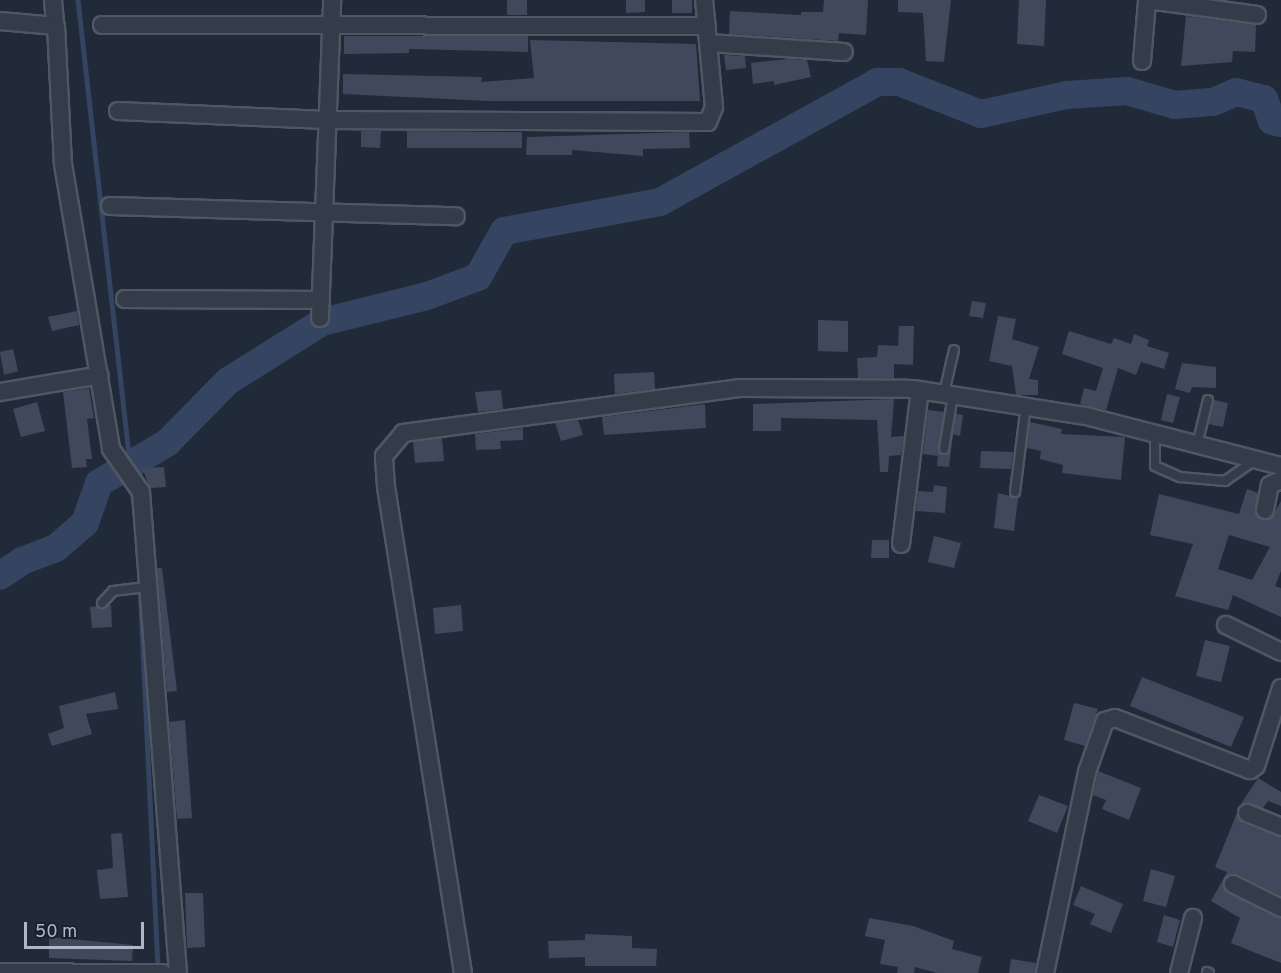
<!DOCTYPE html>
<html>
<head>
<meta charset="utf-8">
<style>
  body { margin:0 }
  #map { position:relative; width:1281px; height:973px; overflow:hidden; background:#212a39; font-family:Overpass,sans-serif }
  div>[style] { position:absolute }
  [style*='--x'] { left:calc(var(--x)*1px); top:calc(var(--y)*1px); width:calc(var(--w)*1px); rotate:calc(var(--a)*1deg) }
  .stream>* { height:4.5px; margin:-2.25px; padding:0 2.25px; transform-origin:2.25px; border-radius:2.25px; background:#354460 }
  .river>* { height:28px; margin:-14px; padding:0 14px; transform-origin:14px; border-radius:14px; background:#354460 }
  .building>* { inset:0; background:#40495b }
  .roads { filter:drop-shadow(2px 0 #505764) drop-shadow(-2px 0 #505764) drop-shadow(0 2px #505764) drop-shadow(0 -2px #505764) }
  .service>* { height:8px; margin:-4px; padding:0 4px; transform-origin:4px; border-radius:4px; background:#353c49 }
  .minor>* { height:16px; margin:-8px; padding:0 8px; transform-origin:8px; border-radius:8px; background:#353c49 }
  span { translate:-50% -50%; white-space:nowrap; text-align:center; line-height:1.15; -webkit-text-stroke:4.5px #1a212e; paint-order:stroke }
  .scale { position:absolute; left:24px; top:922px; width:120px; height:27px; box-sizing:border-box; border:3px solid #b0b7c6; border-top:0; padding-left:8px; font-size:18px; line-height:21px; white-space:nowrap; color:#b0b7c6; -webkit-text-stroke:4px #1a212e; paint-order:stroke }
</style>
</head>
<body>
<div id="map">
  <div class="stream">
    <div style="--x:78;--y:0;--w:470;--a:83.6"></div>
    <div style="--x:132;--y:490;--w:25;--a:83"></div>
    <div style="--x:140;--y:586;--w:384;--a:87.3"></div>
  </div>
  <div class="river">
    <div style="--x:0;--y:576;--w:27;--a:-34"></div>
    <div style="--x:22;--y:561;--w:36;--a:-21"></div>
    <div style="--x:56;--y:548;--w:38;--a:-41"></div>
    <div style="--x:85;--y:523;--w:42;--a:-70.7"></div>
    <div style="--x:99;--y:483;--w:79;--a:-30.5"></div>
    <div style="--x:167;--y:443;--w:87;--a:-45.5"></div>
    <div style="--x:228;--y:381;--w:111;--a:-32.1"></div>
    <div style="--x:322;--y:322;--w:108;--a:-13.9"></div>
    <div style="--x:427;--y:296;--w:54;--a:-20.4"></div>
    <div style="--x:478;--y:277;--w:53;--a:-60.5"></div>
    <div style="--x:504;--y:231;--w:159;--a:-10.5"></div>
    <div style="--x:660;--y:202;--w:248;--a:-28.9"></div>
    <div style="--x:877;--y:82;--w:22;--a:0"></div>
    <div style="--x:899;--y:82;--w:88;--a:21.3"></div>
    <div style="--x:981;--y:114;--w:88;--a:-12.5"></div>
    <div style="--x:1067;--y:95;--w:60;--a:-3.8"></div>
    <div style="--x:1127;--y:91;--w:50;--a:16.3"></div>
    <div style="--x:1175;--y:105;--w:38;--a:-5"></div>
    <div style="--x:1213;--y:102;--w:25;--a:-23"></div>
    <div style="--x:1236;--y:92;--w:29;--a:14"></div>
    <div style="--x:1264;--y:99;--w:23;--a:70"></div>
    <div style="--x:1272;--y:121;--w:9;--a:13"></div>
  </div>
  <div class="building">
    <div style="clip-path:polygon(507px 0,527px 0,527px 15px,507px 15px)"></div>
    <div style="clip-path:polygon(626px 0,645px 0,645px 12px,626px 13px)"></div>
    <div style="clip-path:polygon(672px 0,692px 0,692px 13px,672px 13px)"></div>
    <div style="clip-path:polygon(824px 0,868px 0,866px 35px,839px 33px,838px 41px,729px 34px,730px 11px,801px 15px,801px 12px,823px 12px)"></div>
    <div style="clip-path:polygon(898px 0,951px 0,944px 62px,926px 61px,923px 13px,898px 12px)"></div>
    <div style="clip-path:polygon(1019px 0,1046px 0,1044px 46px,1017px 44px)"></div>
    <div style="clip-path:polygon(1186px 16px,1256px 25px,1255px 52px,1233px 51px,1232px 62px,1181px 66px)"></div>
    <div style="clip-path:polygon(344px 36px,528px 36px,528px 52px,409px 49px,409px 53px,344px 54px)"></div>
    <div style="clip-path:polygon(530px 40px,696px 44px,700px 101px,488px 101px,343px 94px,343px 74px,482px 77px,481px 82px,534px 78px)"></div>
    <div style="clip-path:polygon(724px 55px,745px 56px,746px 68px,726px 70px)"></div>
    <div style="clip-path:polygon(787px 59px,807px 60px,811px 77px,774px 85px,774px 81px,753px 84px,751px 63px)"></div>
    <div style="clip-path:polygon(361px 131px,381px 131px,380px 148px,361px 147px)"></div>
    <div style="clip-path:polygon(407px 131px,522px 132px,522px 148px,407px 148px)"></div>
    <div style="clip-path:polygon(689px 132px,690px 148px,643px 149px,643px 156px,572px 150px,572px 155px,526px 155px,527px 137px)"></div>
    <div style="clip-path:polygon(972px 301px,986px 303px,983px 318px,969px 316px)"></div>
    <div style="clip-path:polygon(77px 311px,79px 325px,52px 331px,48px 317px)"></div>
    <div style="clip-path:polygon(998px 316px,1016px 319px,1012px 339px,1039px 347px,1029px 379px,1038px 380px,1038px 395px,1016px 395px,1012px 366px,989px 361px)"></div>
    <div style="clip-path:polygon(818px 320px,848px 321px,848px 352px,818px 351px)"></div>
    <div style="clip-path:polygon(899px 326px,914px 326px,913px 365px,894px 364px,894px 378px,858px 378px,857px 358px,877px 357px,878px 345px,898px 346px)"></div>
    <div style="clip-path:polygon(1069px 331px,1111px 344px,1114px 338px,1131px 344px,1134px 334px,1149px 340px,1147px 346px,1169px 353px,1164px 369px,1141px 362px,1136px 375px,1118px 368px,1106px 410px,1080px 404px,1084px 388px,1096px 391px,1103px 368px,1062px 354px)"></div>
    <div style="clip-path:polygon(13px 349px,18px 371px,4px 375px,0 352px)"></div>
    <div style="clip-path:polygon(1182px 363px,1216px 367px,1216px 388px,1192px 387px,1190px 393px,1175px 389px)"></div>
    <div style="clip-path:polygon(654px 372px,655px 389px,615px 394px,614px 374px)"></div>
    <div style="clip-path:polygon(89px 388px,94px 418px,87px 419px,92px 459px,86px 459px,87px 467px,72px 468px,63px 392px)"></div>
    <div style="clip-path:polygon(501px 390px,503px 409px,478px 412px,475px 392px)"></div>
    <div style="clip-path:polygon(1167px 394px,1180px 397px,1173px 423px,1161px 420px)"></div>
    <div style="clip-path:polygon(894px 399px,891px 437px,904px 436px,901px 455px,889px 456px,888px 472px,880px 472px,877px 420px,781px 418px,781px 431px,753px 431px,753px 404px)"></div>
    <div style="clip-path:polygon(1214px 400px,1228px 403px,1223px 427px,1209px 424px)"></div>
    <div style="clip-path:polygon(37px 402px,45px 431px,21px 437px,13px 409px)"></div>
    <div style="clip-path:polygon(705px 404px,706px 428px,604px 435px,602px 417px)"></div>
    <div style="clip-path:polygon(928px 410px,944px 412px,938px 449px,944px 455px,950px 450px,956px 414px,963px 415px,960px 436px,953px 434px,949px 467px,937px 466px,938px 456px,923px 454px)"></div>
    <div style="clip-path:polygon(578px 420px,583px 435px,561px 441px,555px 423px)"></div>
    <div style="clip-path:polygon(1030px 422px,1062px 429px,1061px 434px,1125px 437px,1121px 480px,1062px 473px,1063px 465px,1040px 459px,1041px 451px,1027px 448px)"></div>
    <div style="clip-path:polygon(523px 428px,523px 440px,500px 441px,501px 449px,476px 450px,475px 434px)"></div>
    <div style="clip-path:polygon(442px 438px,444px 461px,415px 463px,413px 442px)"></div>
    <div style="clip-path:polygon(981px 451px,1013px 452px,1011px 469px,980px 468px)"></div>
    <div style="clip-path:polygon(164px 467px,166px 487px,150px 488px,142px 468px)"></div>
    <div style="clip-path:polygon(934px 485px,947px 487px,945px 513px,916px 511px,918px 491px,933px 492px)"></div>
    <div style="clip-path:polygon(evenodd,1247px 489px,1258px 493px,1255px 513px,1262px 520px,1272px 517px,1281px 501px,1281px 571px,1275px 586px,1281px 588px,1281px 617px,1233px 595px,1228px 610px,1175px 596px,1193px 544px,1150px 535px,1159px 494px,1239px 514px,1247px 489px,1229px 535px,1270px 547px,1252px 580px,1218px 569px,1229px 535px)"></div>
    <div style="clip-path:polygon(998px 493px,1018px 498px,1014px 531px,994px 528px)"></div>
    <div style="clip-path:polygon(934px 536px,961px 543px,954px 568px,928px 562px)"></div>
    <div style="clip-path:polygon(872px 540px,889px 540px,889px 558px,871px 558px)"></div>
    <div style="clip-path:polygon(157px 568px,162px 568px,177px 691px,167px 692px)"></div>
    <div style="clip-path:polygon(111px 605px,112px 627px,92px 628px,90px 607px)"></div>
    <div style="clip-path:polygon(461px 605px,463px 631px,435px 634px,433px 608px)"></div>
    <div style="clip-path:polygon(1205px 640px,1230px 646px,1221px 682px,1196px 676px)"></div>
    <div style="clip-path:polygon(1142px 677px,1244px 717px,1231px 747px,1130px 706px)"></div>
    <div style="clip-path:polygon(115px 692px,118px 709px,86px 714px,92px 734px,52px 746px,48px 734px,64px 728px,59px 706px)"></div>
    <div style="clip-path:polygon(1074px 703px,1098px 709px,1085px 746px,1064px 740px)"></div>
    <div style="clip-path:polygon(185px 720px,192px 818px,177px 819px,169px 722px)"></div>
    <div style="clip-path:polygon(1098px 771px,1141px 788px,1129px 820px,1102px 809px,1106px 800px,1093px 795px)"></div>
    <div style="clip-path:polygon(1258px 778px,1281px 792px,1281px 806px,1268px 801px,1263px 808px,1241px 804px)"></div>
    <div style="clip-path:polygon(1039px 795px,1068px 806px,1057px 833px,1028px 821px)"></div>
    <div style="clip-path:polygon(1237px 813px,1243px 823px,1281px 837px,1281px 896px,1237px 874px,1228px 875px,1223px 884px,1228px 893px,1281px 918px,1281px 963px,1231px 943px,1240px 918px,1211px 901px,1227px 872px,1215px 867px)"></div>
    <div style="clip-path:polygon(122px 833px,128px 897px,100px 899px,97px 870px,113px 868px,111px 834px)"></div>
    <div style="clip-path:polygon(1151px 869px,1175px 876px,1166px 907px,1143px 901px)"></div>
    <div style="clip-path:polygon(1081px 886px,1123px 904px,1111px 933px,1090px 924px,1095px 914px,1073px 905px)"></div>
    <div style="clip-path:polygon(185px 893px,203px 893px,205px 947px,187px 948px)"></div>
    <div style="clip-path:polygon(1164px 915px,1180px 920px,1173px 947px,1157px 942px)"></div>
    <div style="clip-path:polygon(869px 918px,913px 926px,954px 941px,952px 949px,982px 957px,978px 973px,937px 973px,915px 967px,914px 973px,897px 973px,898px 967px,880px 964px,885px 940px,865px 936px)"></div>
    <div style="clip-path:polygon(585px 934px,632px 936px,632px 948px,657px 949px,656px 966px,585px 966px,585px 957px,549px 958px,548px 941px,585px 940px)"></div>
    <div style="clip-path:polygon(49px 937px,133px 945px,132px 961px,49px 958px)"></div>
    <div style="clip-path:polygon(1011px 959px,1036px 963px,1035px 973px,1009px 973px)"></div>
  </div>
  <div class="roads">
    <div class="service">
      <div style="--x:944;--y:393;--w:44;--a:-76.9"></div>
      <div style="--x:1155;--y:431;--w:35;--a:90"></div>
      <div style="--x:1155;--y:466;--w:27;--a:24"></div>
      <div style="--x:1180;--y:477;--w:45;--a:5.1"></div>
      <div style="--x:1225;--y:481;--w:37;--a:-35"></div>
      <div style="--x:1198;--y:441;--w:42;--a:-76.3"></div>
      <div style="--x:944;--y:449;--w:55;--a:-80.5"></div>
      <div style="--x:1015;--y:492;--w:88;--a:-82.8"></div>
      <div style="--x:102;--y:603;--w:16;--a:-47"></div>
      <div style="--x:113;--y:591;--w:33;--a:-7"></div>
      <div style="--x:1207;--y:972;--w:2;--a:27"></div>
    </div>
    <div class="minor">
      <div style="--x:53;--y:0;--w:24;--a:85"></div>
      <div style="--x:1148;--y:0;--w:110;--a:7.8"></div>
      <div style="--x:0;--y:21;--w:56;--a:5.1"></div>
      <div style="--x:56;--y:26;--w:138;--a:87.1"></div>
      <div style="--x:63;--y:164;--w:289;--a:80.4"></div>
      <div style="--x:111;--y:449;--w:52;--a:55.1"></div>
      <div style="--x:141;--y:492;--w:482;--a:85.6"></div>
      <div style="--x:102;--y:25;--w:605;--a:0.09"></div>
      <div style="--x:709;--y:43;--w:135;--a:3.8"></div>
      <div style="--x:1142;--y:61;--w:59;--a:-85.2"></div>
      <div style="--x:118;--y:111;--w:208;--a:2.5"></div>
      <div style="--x:326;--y:120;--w:382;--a:0.3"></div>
      <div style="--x:708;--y:122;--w:16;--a:-68"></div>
      <div style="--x:714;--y:107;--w:107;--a:-95.3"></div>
      <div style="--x:110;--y:206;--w:346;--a:1.7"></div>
      <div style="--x:125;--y:299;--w:196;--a:0.3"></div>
      <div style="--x:320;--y:318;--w:318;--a:-87.8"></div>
      <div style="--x:0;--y:392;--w:101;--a:-9.6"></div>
      <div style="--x:1265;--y:510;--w:25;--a:-79"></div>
      <div style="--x:1270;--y:485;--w:12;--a:-24"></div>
      <div style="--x:901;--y:544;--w:155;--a:-83"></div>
      <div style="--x:1226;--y:625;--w:61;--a:26.1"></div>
      <div style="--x:1247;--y:813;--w:37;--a:22"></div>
      <div style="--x:1233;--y:884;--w:54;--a:26.6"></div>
      <div style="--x:0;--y:972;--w:163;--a:0.4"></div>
      <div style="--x:463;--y:973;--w:492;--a:-99"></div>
      <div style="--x:386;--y:487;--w:31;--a:-94"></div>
      <div style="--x:384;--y:456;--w:30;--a:-50"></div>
      <div style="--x:403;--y:433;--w:341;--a:-7.6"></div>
      <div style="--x:741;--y:388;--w:172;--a:0.3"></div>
      <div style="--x:913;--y:389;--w:175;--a:8.9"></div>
      <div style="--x:1086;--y:416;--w:201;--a:14.4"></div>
      <div style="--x:1045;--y:973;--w:205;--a:-78.2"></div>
      <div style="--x:1087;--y:772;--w:54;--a:-70.6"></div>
      <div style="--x:1105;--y:721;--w:10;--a:-17"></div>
      <div style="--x:1115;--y:718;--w:145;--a:21.1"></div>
      <div style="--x:1250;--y:770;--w:7;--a:-34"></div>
      <div style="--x:1256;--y:766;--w:82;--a:-72.2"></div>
      <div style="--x:1179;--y:973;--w:57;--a:-75.7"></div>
    </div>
  </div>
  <div class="scale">50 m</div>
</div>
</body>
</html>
